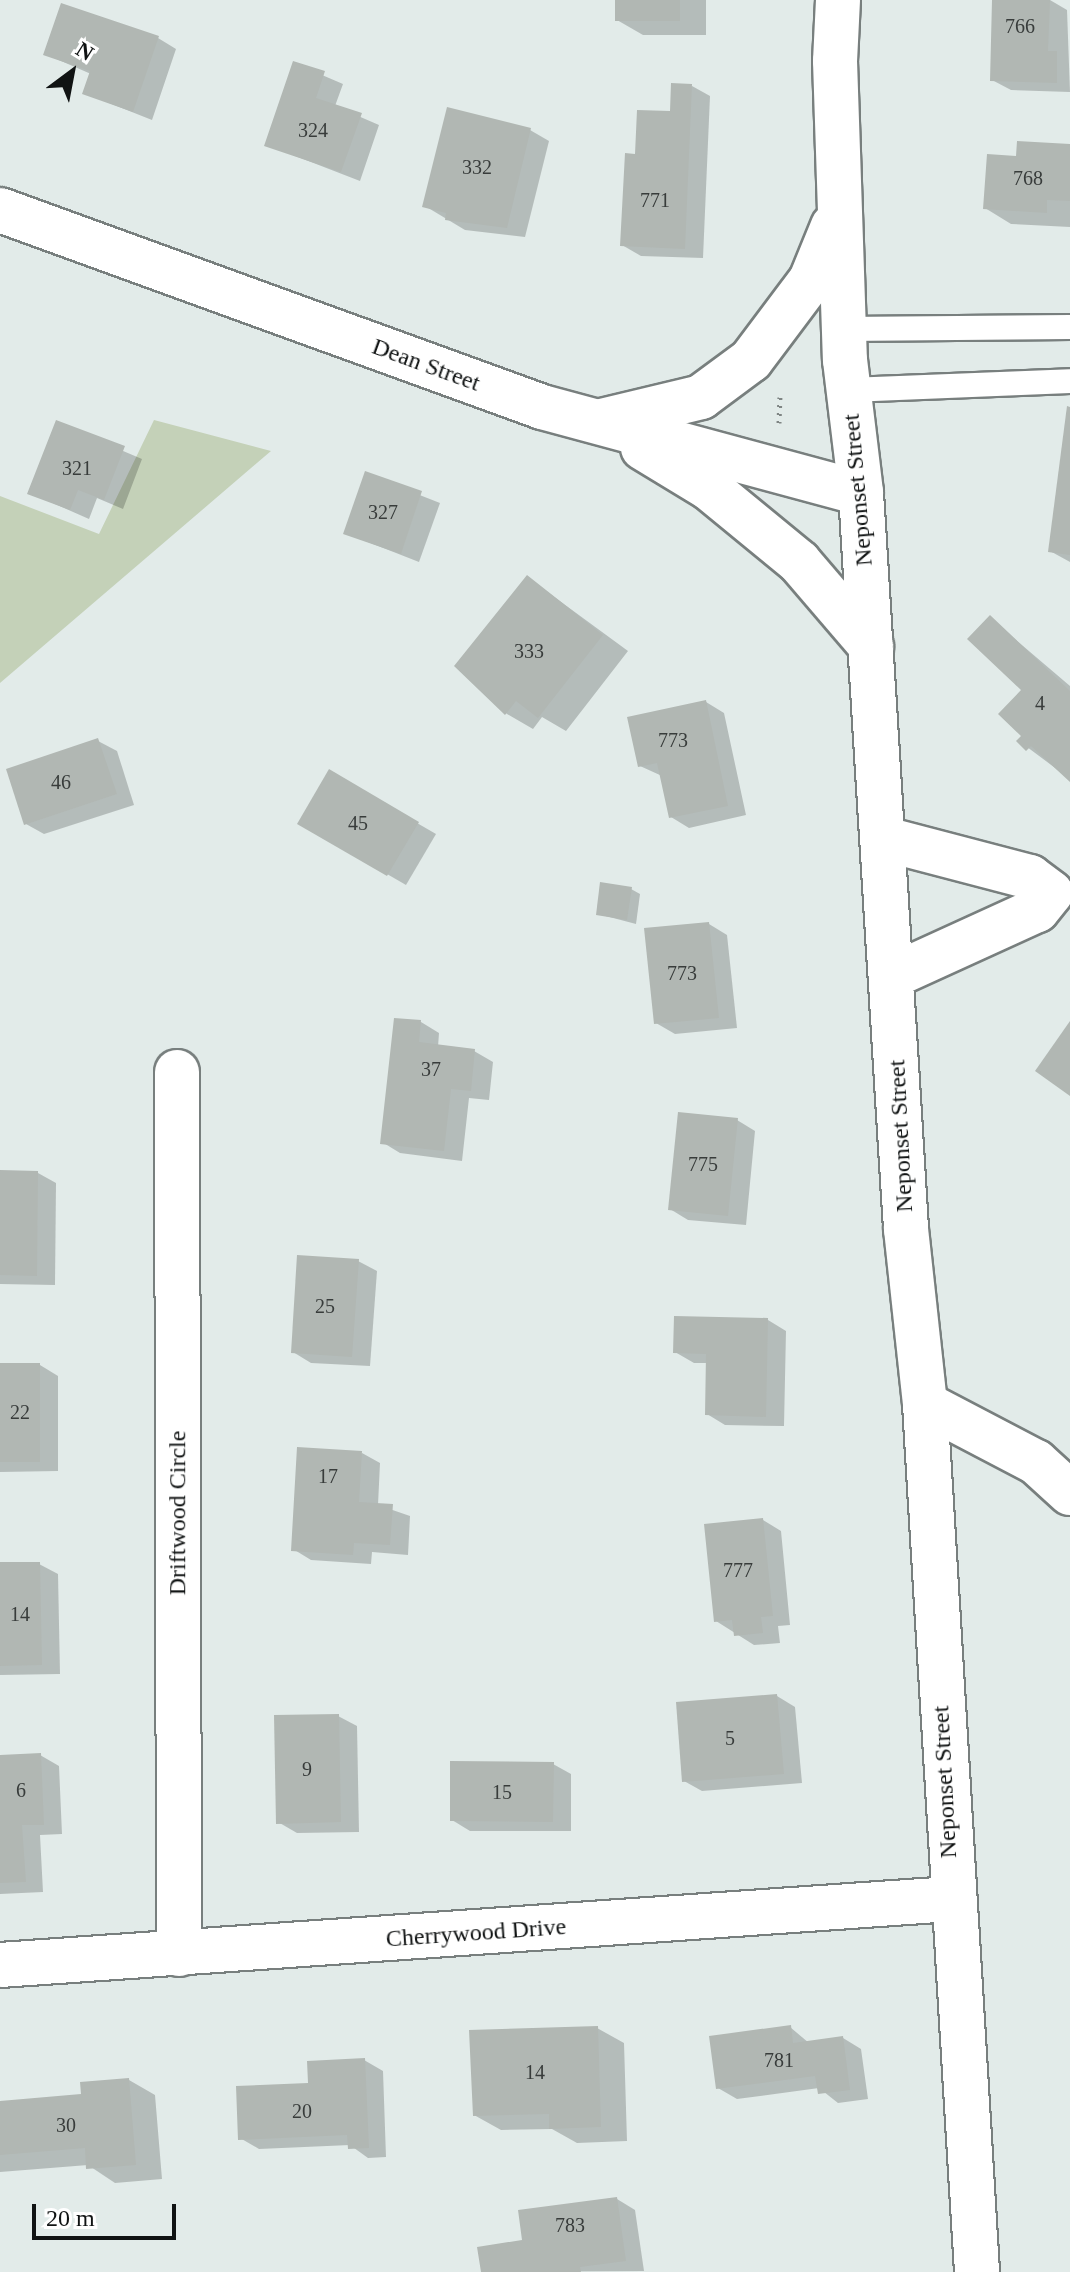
<!DOCTYPE html>
<html>
<head>
<meta charset="utf-8">
<style>
  body { margin:0 }
  #map { position:relative; width:1070px; height:2272px; overflow:hidden; background:#e2ebe9; font-family:"Times New Roman",serif }
  div>[style] { position:absolute }
  [style*='--x'] { left:calc(var(--x)*1px); top:calc(var(--y)*1px); width:calc(var(--w)*1px); rotate:calc(var(--a)*1deg) }
  .green>* { inset:0; background:#c4d1b8 }
  .shadow>* { inset:0; background:#0003 }
  .building>* { inset:0; background:#b1b7b3 }
  .path>* { height:5px; margin-top:-2.5px; transform-origin:0; background:repeating-linear-gradient(90deg,#7f8584 0 2px,transparent 0 8px) }
  .roads { filter:drop-shadow(2px 0 #787f7e) drop-shadow(-2px 0 #787f7e) drop-shadow(0 2px #787f7e) drop-shadow(0 -2px #787f7e) }
  .service>* { height:24px; margin:-12px; padding:0 12px; transform-origin:12px; border-radius:12px; background:#fff }
  .minor>* { height:44px; margin:-22px; padding:0 22px; transform-origin:22px; border-radius:22px; background:#fff }
  .secondary>* { height:44px; margin:-22px; padding:0 22px; transform-origin:22px; border-radius:22px; background:#fff }
  span { translate:-50% -50%; white-space:nowrap; text-align:center; line-height:1.15; -webkit-text-stroke:7px #fff; paint-order:stroke }
  .number-label { font-size:20px; color:#383c3b }
  .number-label span { -webkit-text-stroke-width:0 }
  .street-label { font-size:24px; color:#101313 }
  .north { position:absolute; left:32px; top:32px; width:80px; height:80px; -webkit-text-stroke:6px #fff; paint-order:stroke; rotate:32deg; font-size:22px; font-weight:700; line-height:32px; text-align:center; color:#101313 }
  .north::after { content:''; display:block; margin:auto; width:28px; height:36px; background:#101313; clip-path:polygon(50% 0,100% 100%,50% 72%,0 100%) }
  .scale { position:absolute; left:32px; top:2204px; width:144px; height:36px; box-sizing:border-box; border:4px solid #101313; border-top:0; padding-left:10px; font-size:24px; line-height:28px; white-space:nowrap; color:#101313; -webkit-text-stroke:6px #fff; paint-order:stroke }
</style>
</head>
<body>
<div id="map">
  <div class="green">
    <div style="clip-path:polygon(154px 420px,271px 451px,0 683px,0 496px,99px 534px)"></div>
  </div>
  <div class="shadow">
    <div style="clip-path:polygon(617px 0,706px 0,706px 35px,643px 35px,617px 20px)"></div>
    <div style="clip-path:polygon(994px 0,1050px 0,1067px 10px,1070px 92px,1011px 90px,992px 80px)"></div>
    <div style="clip-path:polygon(158px 38px,176px 49px,152px 120px,84px 93px,91px 74px,45px 54px)"></div>
    <div style="clip-path:polygon(294px 63px,343px 84px,335px 106px,379px 125px,360px 181px,267px 145px)"></div>
    <div style="clip-path:polygon(692px 86px,710px 96px,703px 258px,641px 256px,622px 245px,637px 156px)"></div>
    <div style="clip-path:polygon(530px 130px,549px 141px,525px 237px,465px 230px,425px 206px)"></div>
    <div style="clip-path:polygon(1070px 146px,1070px 227px,1011px 224px,985px 208px,1018px 158px)"></div>
    <div style="clip-path:polygon(1070px 409px,1070px 562px,1050px 551px)"></div>
    <div style="clip-path:polygon(57px 423px,142px 459px,123px 509px,97px 498px,89px 519px,30px 493px)"></div>
    <div style="clip-path:polygon(366px 474px,440px 503px,419px 562px,345px 533px)"></div>
    <div style="clip-path:polygon(527px 577px,628px 651px,566px 731px,542px 717px,533px 729px,507px 714px,457px 666px)"></div>
    <div style="clip-path:polygon(990px 618px,1070px 686px,1070px 779px,1019px 741px,1024px 736px,1024px 690px)"></div>
    <div style="clip-path:polygon(706px 702px,724px 713px,746px 815px,689px 828px,671px 817px,662px 776px,640px 766px)"></div>
    <div style="clip-path:polygon(98px 741px,117px 751px,134px 805px,44px 834px,26px 824px)"></div>
    <div style="clip-path:polygon(329px 772px,436px 834px,406px 885px,299px 823px)"></div>
    <div style="clip-path:polygon(631px 889px,640px 894px,636px 924px,598px 914px)"></div>
    <div style="clip-path:polygon(709px 924px,727px 935px,737px 1028px,675px 1034px,656px 1023px)"></div>
    <div style="clip-path:polygon(396px 1020px,421px 1022px,439px 1033px,438px 1047px,474px 1051px,493px 1062px,489px 1100px,469px 1098px,462px 1161px,400px 1153px,382px 1142px)"></div>
    <div style="clip-path:polygon(737px 1120px,755px 1131px,746px 1225px,688px 1220px,670px 1209px)"></div>
    <div style="clip-path:polygon(0 1172px,38px 1173px,56px 1183px,55px 1285px,0 1284px)"></div>
    <div style="clip-path:polygon(358px 1261px,377px 1271px,370px 1366px,311px 1363px,293px 1352px)"></div>
    <div style="clip-path:polygon(768px 1320px,786px 1331px,784px 1426px,725px 1425px,707px 1414px,708px 1363px,694px 1363px,675px 1352px)"></div>
    <div style="clip-path:polygon(0 1365px,40px 1365px,58px 1376px,58px 1471px,0 1472px)"></div>
    <div style="clip-path:polygon(362px 1453px,380px 1463px,378px 1505px,410px 1516px,408px 1555px,372px 1552px,371px 1564px,311px 1560px,293px 1549px)"></div>
    <div style="clip-path:polygon(763px 1520px,781px 1531px,790px 1625px,778px 1626px,780px 1643px,754px 1645px,716px 1621px)"></div>
    <div style="clip-path:polygon(0 1564px,39px 1564px,58px 1574px,60px 1674px,0 1675px)"></div>
    <div style="clip-path:polygon(777px 1696px,795px 1707px,802px 1783px,702px 1791px,684px 1781px)"></div>
    <div style="clip-path:polygon(338px 1716px,357px 1726px,359px 1832px,297px 1833px,278px 1822px)"></div>
    <div style="clip-path:polygon(40px 1755px,59px 1766px,62px 1834px,40px 1835px,43px 1892px,0 1894px,0 1757px)"></div>
    <div style="clip-path:polygon(553px 1764px,571px 1774px,571px 1831px,470px 1831px,452px 1820px)"></div>
    <div style="clip-path:polygon(790px 2027px,809px 2043px,843px 2038px,861px 2049px,868px 2099px,838px 2103px,819px 2088px,737px 2099px,718px 2088px)"></div>
    <div style="clip-path:polygon(597px 2028px,624px 2043px,627px 2141px,577px 2143px,552px 2129px,501px 2130px,474px 2115px)"></div>
    <div style="clip-path:polygon(364px 2060px,383px 2071px,386px 2157px,368px 2158px,350px 2145px,259px 2149px,240px 2138px,310px 2085px)"></div>
    <div style="clip-path:polygon(129px 2080px,155px 2095px,162px 2179px,115px 2183px,88px 2165px,0 2172px,0 2103px,83px 2096px)"></div>
    <div style="clip-path:polygon(617px 2199px,635px 2210px,644px 2271px,483px 2272px,524px 2242px)"></div>
  </div>
  <div class="building">
    <div style="clip-path:polygon(615px 0,680px 0,680px 21px,615px 21px)"></div>
    <div style="clip-path:polygon(992px 0,1050px 0,1048px 51px,1057px 51px,1057px 83px,990px 81px)"></div>
    <div style="clip-path:polygon(61px 3px,159px 36px,133px 112px,82px 94px,90px 71px,43px 55px)"></div>
    <div style="clip-path:polygon(293px 61px,325px 71px,316px 98px,362px 113px,341px 172px,264px 146px)"></div>
    <div style="clip-path:polygon(671px 83px,692px 84px,685px 249px,620px 246px,625px 153px,635px 154px,637px 110px,670px 111px)"></div>
    <div style="clip-path:polygon(447px 107px,531px 128px,507px 228px,445px 220px,446px 213px,422px 207px)"></div>
    <div style="clip-path:polygon(1017px 141px,1070px 144px,1070px 201px,1047px 200px,1047px 213px,983px 209px,987px 154px,1016px 156px)"></div>
    <div style="clip-path:polygon(1067px 406px,1070px 407px,1070px 555px,1048px 552px)"></div>
    <div style="clip-path:polygon(56px 420px,125px 446px,104px 500px,78px 490px,70px 510px,27px 494px)"></div>
    <div style="clip-path:polygon(365px 471px,422px 491px,401px 554px,343px 534px)"></div>
    <div style="clip-path:polygon(527px 575px,603px 635px,538px 718px,516px 701px,505px 715px,454px 666px)"></div>
    <div style="clip-path:polygon(990px 615px,1070px 691px,1070px 782px,1031px 746px,1026px 751px,1016px 741px,1021px 736px,998px 714px,1021px 690px,967px 639px)"></div>
    <div style="clip-path:polygon(706px 700px,728px 806px,669px 818px,657px 763px,638px 767px,627px 717px)"></div>
    <div style="clip-path:polygon(98px 738px,117px 794px,24px 825px,6px 769px)"></div>
    <div style="clip-path:polygon(329px 769px,419px 822px,387px 876px,297px 824px)"></div>
    <div style="clip-path:polygon(600px 882px,632px 887px,627px 920px,596px 915px)"></div>
    <div style="clip-path:polygon(709px 922px,719px 1018px,654px 1024px,644px 928px)"></div>
    <div style="clip-path:polygon(394px 1018px,421px 1020px,419px 1042px,475px 1049px,471px 1091px,451px 1089px,444px 1151px,380px 1144px)"></div>
    <div style="clip-path:polygon(1070px 1021px,1070px 1096px,1035px 1071px)"></div>
    <div style="clip-path:polygon(678px 1112px,738px 1118px,728px 1216px,668px 1210px)"></div>
    <div style="clip-path:polygon(0 1170px,38px 1171px,37px 1276px,0 1275px)"></div>
    <div style="clip-path:polygon(297px 1255px,359px 1259px,352px 1357px,291px 1353px)"></div>
    <div style="clip-path:polygon(674px 1316px,768px 1318px,766px 1417px,705px 1415px,706px 1354px,673px 1353px)"></div>
    <div style="clip-path:polygon(0 1363px,40px 1363px,40px 1462px,0 1462px)"></div>
    <div style="clip-path:polygon(297px 1447px,362px 1451px,359px 1502px,393px 1504px,390px 1545px,354px 1543px,353px 1555px,291px 1551px)"></div>
    <div style="clip-path:polygon(763px 1518px,773px 1616px,761px 1617px,763px 1633px,734px 1636px,732px 1620px,714px 1622px,704px 1524px)"></div>
    <div style="clip-path:polygon(0 1562px,40px 1562px,42px 1665px,0 1666px)"></div>
    <div style="clip-path:polygon(777px 1694px,784px 1774px,682px 1782px,676px 1702px)"></div>
    <div style="clip-path:polygon(339px 1714px,341px 1822px,276px 1824px,274px 1715px)"></div>
    <div style="clip-path:polygon(41px 1753px,44px 1825px,22px 1825px,26px 1882px,0 1883px,0 1755px)"></div>
    <div style="clip-path:polygon(450px 1761px,554px 1762px,553px 1822px,450px 1821px)"></div>
    <div style="clip-path:polygon(791px 2025px,793px 2043px,843px 2036px,850px 2090px,818px 2094px,815px 2076px,716px 2089px,709px 2036px)"></div>
    <div style="clip-path:polygon(598px 2026px,601px 2127px,549px 2129px,549px 2114px,473px 2116px,469px 2030px)"></div>
    <div style="clip-path:polygon(365px 2058px,369px 2148px,348px 2149px,347px 2135px,238px 2140px,236px 2086px,308px 2083px,307px 2061px)"></div>
    <div style="clip-path:polygon(129px 2078px,136px 2165px,86px 2169px,85px 2148px,0 2155px,0 2101px,81px 2094px,80px 2082px)"></div>
    <div style="clip-path:polygon(617px 2197px,626px 2261px,580px 2267px,581px 2272px,481px 2272px,477px 2247px,522px 2240px,518px 2210px)"></div>
  </div>
  <div class="path">
    <div style="--x:779;--y:423;--w:26;--a:-88"></div>
  </div>
  <div class="roads">
    <div class="service">
      <div style="--x:844;--y:329;--w:226;--a:-0.5"></div>
      <div style="--x:849;--y:390;--w:221;--a:-2.3"></div>
    </div>
    <div class="minor">
      <div style="--x:885;--y:839;--w:150;--a:14.7"></div>
      <div style="--x:1030;--y:877;--w:26;--a:37"></div>
      <div style="--x:1051;--y:893;--w:22;--a:129"></div>
      <div style="--x:1037;--y:910;--w:159;--a:155.5"></div>
      <div style="--x:177;--y:1072;--w:882;--a:89.87"></div>
      <div style="--x:925;--y:1404;--w:125;--a:27.6"></div>
      <div style="--x:1036;--y:1462;--w:46;--a:42.4"></div>
      <div style="--x:0;--y:1965;--w:953;--a:-3.97"></div>
    </div>
    <div class="secondary">
      <div style="--x:838;--y:0;--w:61;--a:92.8"></div>
      <div style="--x:835;--y:61;--w:299;--a:88.1"></div>
      <div style="--x:845;--y:360;--w:134;--a:83.1"></div>
      <div style="--x:861;--y:493;--w:737;--a:86.5"></div>
      <div style="--x:906;--y:1229;--w:176;--a:83.8"></div>
      <div style="--x:925;--y:1404;--w:870;--a:86.57"></div>
      <div style="--x:0;--y:210;--w:577;--a:19.97"></div>
      <div style="--x:542;--y:407;--w:330;--a:15.1"></div>
      <div style="--x:602;--y:421;--w:102;--a:-13.6"></div>
      <div style="--x:701;--y:397;--w:62;--a:-36.5"></div>
      <div style="--x:751;--y:360;--w:100;--a:-53.1"></div>
      <div style="--x:811;--y:280;--w:58;--a:-67.8"></div>
      <div style="--x:643;--y:448;--w:77;--a:31.2"></div>
      <div style="--x:709;--y:488;--w:117;--a:39.4"></div>
      <div style="--x:799;--y:562;--w:111;--a:49.4"></div>
    </div>
  </div>
  <div class="number-label">
    <span style="left:1020px;top:26px">766</span>
    <span style="left:313px;top:130px">324</span>
    <span style="left:477px;top:167px">332</span>
    <span style="left:1028px;top:178px">768</span>
    <span style="left:655px;top:200px">771</span>
    <span style="left:77px;top:468px">321</span>
    <span style="left:383px;top:512px">327</span>
    <span style="left:529px;top:651px">333</span>
    <span style="left:1040px;top:703px">4</span>
    <span style="left:673px;top:740px">773</span>
    <span style="left:61px;top:782px">46</span>
    <span style="left:358px;top:823px">45</span>
    <span style="left:682px;top:973px">773</span>
    <span style="left:431px;top:1069px">37</span>
    <span style="left:703px;top:1164px">775</span>
    <span style="left:325px;top:1306px">25</span>
    <span style="left:20px;top:1412px">22</span>
    <span style="left:328px;top:1476px">17</span>
    <span style="left:738px;top:1570px">777</span>
    <span style="left:20px;top:1614px">14</span>
    <span style="left:730px;top:1738px">5</span>
    <span style="left:307px;top:1769px">9</span>
    <span style="left:21px;top:1790px">6</span>
    <span style="left:502px;top:1792px">15</span>
    <span style="left:779px;top:2060px">781</span>
    <span style="left:535px;top:2072px">14</span>
    <span style="left:302px;top:2111px">20</span>
    <span style="left:66px;top:2125px">30</span>
    <span style="left:570px;top:2225px">783</span>
  </div>
  <div class="street-label">
    <span style="left:426px;top:365px;rotate:20deg">Dean Street</span>
    <span style="left:858px;top:490px;rotate:-95deg">Neponset Street</span>
    <span style="left:901px;top:1136px;rotate:-93deg">Neponset Street</span>
    <span style="left:178px;top:1513px;rotate:-90deg">Driftwood Circle</span>
    <span style="left:945px;top:1782px;rotate:-93deg">Neponset Street</span>
    <span style="left:476px;top:1933px;rotate:-4deg">Cherrywood Drive</span>
  </div>
  <div class="north">N</div>
  <div class="scale">20 m</div>
</div>
</body>
</html>
